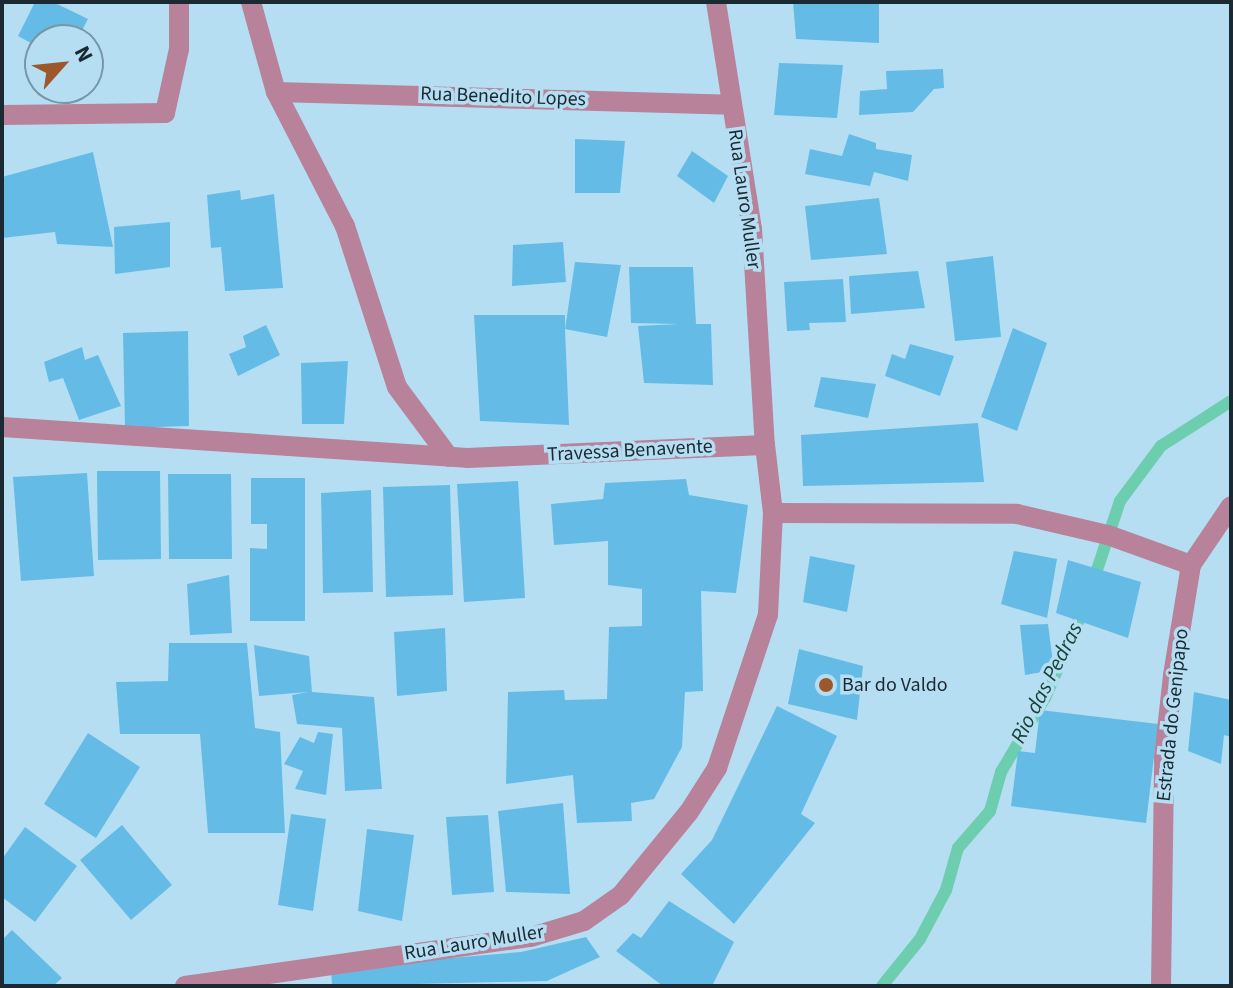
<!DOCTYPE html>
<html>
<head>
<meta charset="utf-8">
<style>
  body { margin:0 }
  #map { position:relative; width:1233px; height:988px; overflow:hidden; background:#b6def2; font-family:"Source Sans 3",sans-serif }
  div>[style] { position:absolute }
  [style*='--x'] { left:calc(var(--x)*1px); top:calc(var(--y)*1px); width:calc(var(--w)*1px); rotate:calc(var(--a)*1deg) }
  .stream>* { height:12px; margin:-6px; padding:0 6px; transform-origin:6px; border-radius:6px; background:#6cceaf }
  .building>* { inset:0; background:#64bce6 }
  .minor>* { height:20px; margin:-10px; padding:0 10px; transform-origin:10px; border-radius:10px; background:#b8829a }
  .dots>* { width:22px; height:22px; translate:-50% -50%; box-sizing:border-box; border:4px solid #b6def2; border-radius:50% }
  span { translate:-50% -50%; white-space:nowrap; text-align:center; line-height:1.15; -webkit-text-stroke:7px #b6def2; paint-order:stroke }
  .street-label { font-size:20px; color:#1b2a32 }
  .poi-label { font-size:20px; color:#1b2a32 }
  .left { translate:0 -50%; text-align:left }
  .water-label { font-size:22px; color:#184336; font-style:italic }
  .frame { position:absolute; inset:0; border:4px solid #1b2a32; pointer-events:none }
  .north { position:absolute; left:24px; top:24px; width:80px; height:80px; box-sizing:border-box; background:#b6def2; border:2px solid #7896a5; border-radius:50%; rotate:63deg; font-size:22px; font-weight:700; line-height:32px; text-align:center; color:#1b2a32 }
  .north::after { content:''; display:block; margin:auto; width:28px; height:36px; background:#9c572b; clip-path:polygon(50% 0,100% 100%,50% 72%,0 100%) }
</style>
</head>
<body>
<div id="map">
  <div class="stream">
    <div style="--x:1092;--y:585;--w:89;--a:-71.6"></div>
    <div style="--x:1120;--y:501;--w:69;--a:-53.3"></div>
    <div style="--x:1161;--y:446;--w:83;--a:-32.7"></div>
    <div style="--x:882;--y:986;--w:60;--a:-51"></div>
    <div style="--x:920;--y:939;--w:55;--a:-62"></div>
    <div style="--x:946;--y:890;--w:44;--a:-74.1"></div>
    <div style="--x:958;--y:848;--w:49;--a:-49.1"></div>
    <div style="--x:990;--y:811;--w:41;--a:-74.2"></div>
    <div style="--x:1001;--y:772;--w:86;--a:-59.3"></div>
    <div style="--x:1045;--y:698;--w:100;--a:-66.5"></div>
  </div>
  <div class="building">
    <div style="clip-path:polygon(35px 2px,53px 2px,88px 19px,77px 40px,40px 40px,40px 48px,18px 36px)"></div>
    <div style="clip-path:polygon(793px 2px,879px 2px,879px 43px,796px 39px)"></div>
    <div style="clip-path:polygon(779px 63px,843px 65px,837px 118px,774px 115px)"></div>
    <div style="clip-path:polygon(943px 69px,944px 88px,934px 89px,913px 112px,859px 115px,860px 91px,887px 89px,886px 71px)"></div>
    <div style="clip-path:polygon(849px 134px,876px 143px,876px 149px,912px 155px,908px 181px,874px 172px,870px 186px,805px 174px,810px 149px,842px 156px)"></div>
    <div style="clip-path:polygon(575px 139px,625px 141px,620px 193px,575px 193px)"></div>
    <div style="clip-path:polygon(692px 151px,728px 176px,714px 203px,677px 176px)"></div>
    <div style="clip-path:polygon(93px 152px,113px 247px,57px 244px,55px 232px,2px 238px,2px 177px)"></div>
    <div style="clip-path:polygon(240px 190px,241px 200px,274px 194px,283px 288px,225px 291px,221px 247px,211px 248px,207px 195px)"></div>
    <div style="clip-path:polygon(879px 198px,887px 254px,811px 260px,805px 206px)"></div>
    <div style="clip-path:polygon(170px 222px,170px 267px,115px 274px,114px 227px)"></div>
    <div style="clip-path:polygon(563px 242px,566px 282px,512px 286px,513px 245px)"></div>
    <div style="clip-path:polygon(993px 256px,1001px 337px,955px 341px,946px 262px)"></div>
    <div style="clip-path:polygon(575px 262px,621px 265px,607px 337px,565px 329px,569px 425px,480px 421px,474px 315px,565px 315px,565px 329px)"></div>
    <div style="clip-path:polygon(629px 267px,693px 267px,696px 324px,711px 324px,713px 385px,644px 383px,638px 326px,679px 324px,631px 323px)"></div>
    <div style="clip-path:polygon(918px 271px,925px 308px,851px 314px,849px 276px)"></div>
    <div style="clip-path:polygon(843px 279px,846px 322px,809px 323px,810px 330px,787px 331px,784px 282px)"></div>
    <div style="clip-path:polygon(266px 325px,280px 355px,238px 376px,229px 354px,246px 347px,243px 336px)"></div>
    <div style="clip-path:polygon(1013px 328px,1047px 343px,1017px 431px,981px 417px)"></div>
    <div style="clip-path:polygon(188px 331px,189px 426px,125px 428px,123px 333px)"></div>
    <div style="clip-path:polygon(910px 344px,954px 356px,940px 396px,885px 376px,892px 354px,905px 359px)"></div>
    <div style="clip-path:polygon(82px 347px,85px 360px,98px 355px,121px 406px,79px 420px,63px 378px,49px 382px,44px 362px)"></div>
    <div style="clip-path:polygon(348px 361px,344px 424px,302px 424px,301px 363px)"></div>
    <div style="clip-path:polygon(821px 377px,876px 384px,868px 418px,814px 407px)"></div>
    <div style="clip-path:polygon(978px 423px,984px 482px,803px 486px,801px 435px)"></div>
    <div style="clip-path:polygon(97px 471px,160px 471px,161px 559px,98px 560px)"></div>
    <div style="clip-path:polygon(87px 473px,94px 576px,21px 581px,13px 477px)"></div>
    <div style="clip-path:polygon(168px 474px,231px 474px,232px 559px,169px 559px)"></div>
    <div style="clip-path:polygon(251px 478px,305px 478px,305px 621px,250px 621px,250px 548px,267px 549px,267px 524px,251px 524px)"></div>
    <div style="clip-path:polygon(686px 479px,689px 495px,748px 505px,736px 593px,701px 591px,703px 691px,685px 692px,682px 747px,654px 799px,631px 803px,632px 821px,577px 823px,573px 775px,506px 784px,508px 692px,564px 690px,565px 700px,607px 699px,609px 627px,642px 626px,642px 589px,608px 585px,608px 541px,554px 545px,551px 504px,603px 499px,605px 483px)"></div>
    <div style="clip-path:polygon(518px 481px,525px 598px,464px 602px,457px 484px)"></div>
    <div style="clip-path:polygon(450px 485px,453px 595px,386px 597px,383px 487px)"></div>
    <div style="clip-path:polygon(371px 490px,373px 592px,323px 593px,321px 493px)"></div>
    <div style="clip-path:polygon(1014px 551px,1057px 559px,1047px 618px,1001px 604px)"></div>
    <div style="clip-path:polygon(810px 556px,855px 565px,847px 612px,803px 602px)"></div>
    <div style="clip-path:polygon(1068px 560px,1141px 582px,1128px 638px,1056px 613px)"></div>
    <div style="clip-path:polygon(229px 575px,232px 633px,190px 635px,187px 584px)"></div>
    <div style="clip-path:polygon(1048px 624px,1054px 670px,1025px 675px,1020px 625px)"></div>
    <div style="clip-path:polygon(445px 628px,447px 691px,397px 696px,394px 632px)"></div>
    <div style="clip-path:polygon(169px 643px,247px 643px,255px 728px,280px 732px,285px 833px,208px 833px,200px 734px,120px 734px,116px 682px,168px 681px)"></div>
    <div style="clip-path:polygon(254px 645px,309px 656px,312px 692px,374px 697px,382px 789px,345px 791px,342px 728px,297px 724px,292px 695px,308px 692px,259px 696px)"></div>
    <div style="clip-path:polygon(799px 649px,863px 666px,857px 720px,788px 704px)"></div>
    <div style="clip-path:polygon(1194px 692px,1231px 700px,1231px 737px,1224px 735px,1221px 764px,1188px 751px)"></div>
    <div style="clip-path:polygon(777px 706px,837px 736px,801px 814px,815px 823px,734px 924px,681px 874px,712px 840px)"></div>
    <div style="clip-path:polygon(1040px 710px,1158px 724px,1146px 823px,1011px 806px,1018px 751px,1035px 753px)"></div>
    <div style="clip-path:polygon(318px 732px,333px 734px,326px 795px,295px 789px,303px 771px,284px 764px,300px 737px,314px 743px)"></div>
    <div style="clip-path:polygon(88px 733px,140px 767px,96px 838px,44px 804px)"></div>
    <div style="clip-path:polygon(563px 803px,570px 894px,506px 892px,498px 811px)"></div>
    <div style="clip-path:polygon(291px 814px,326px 819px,313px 911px,278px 905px)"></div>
    <div style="clip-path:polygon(488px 815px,494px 892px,452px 895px,446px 817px)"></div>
    <div style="clip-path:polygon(122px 825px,172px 885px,131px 920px,80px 860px)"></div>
    <div style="clip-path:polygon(25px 827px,77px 866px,35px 922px,2px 897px,2px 859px)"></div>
    <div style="clip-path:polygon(367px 829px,414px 835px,402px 921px,358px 911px)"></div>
    <div style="clip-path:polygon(669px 901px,734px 942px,712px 986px,663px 986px,616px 951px,633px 933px,641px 938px)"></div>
    <div style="clip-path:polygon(12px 930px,62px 978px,53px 986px,2px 986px,2px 940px)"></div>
    <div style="clip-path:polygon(586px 937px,600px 957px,547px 981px,332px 986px,331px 968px,521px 952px)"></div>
  </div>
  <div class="minor">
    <div style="--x:251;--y:2;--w:93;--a:74.5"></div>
    <div style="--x:276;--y:92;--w:151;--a:62.8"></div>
    <div style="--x:345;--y:226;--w:169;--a:72.1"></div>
    <div style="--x:397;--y:387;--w:87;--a:53.4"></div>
    <div style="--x:716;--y:2;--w:230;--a:81"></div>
    <div style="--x:752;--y:229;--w:216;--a:86.6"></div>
    <div style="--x:276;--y:92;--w:455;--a:1.6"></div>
    <div style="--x:2;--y:115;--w:163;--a:-0.7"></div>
    <div style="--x:165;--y:113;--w:66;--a:-77.7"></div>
    <div style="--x:179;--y:49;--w:47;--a:-90"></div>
    <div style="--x:2;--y:427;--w:466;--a:3.8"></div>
    <div style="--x:467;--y:458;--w:298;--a:-2.5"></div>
    <div style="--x:765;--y:445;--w:68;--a:83.3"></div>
    <div style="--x:773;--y:513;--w:244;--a:0.2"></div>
    <div style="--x:1017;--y:514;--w:93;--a:13"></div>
    <div style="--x:1108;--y:535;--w:88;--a:19.9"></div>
    <div style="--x:185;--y:986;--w:349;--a:-8.1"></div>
    <div style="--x:531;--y:937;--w:55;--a:-16.8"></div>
    <div style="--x:584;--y:921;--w:45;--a:-35.1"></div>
    <div style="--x:621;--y:895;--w:107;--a:-50.7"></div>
    <div style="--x:689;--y:812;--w:52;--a:-57.5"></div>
    <div style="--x:717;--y:768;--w:161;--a:-71.6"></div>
    <div style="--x:768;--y:615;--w:102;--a:-87.2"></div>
    <div style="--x:1161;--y:986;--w:229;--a:-89.2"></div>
    <div style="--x:1164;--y:757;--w:82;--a:-83.7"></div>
    <div style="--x:1173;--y:675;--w:111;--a:-80.7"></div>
    <div style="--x:1191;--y:565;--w:71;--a:-55.9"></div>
  </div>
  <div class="dots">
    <div style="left:826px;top:685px;background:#9c572b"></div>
  </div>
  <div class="street-label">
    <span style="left:503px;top:97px;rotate:2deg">Rua Benedito Lopes</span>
    <span style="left:744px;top:199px;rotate:82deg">Rua Lauro Muller</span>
    <span style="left:630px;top:451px;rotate:-3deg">Travessa Benavente</span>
    <span style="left:1173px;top:715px;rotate:-84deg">Estrada do Genipapo</span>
    <span style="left:474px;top:943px;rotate:-9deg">Rua Lauro Muller</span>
  </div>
  <div class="poi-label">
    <span class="left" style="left:842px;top:685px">Bar do Valdo</span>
  </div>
  <div class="water-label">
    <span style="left:1047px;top:683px;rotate:-63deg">Rio das Pedras</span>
  </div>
  <div class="frame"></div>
  <div class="north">N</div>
</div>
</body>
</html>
